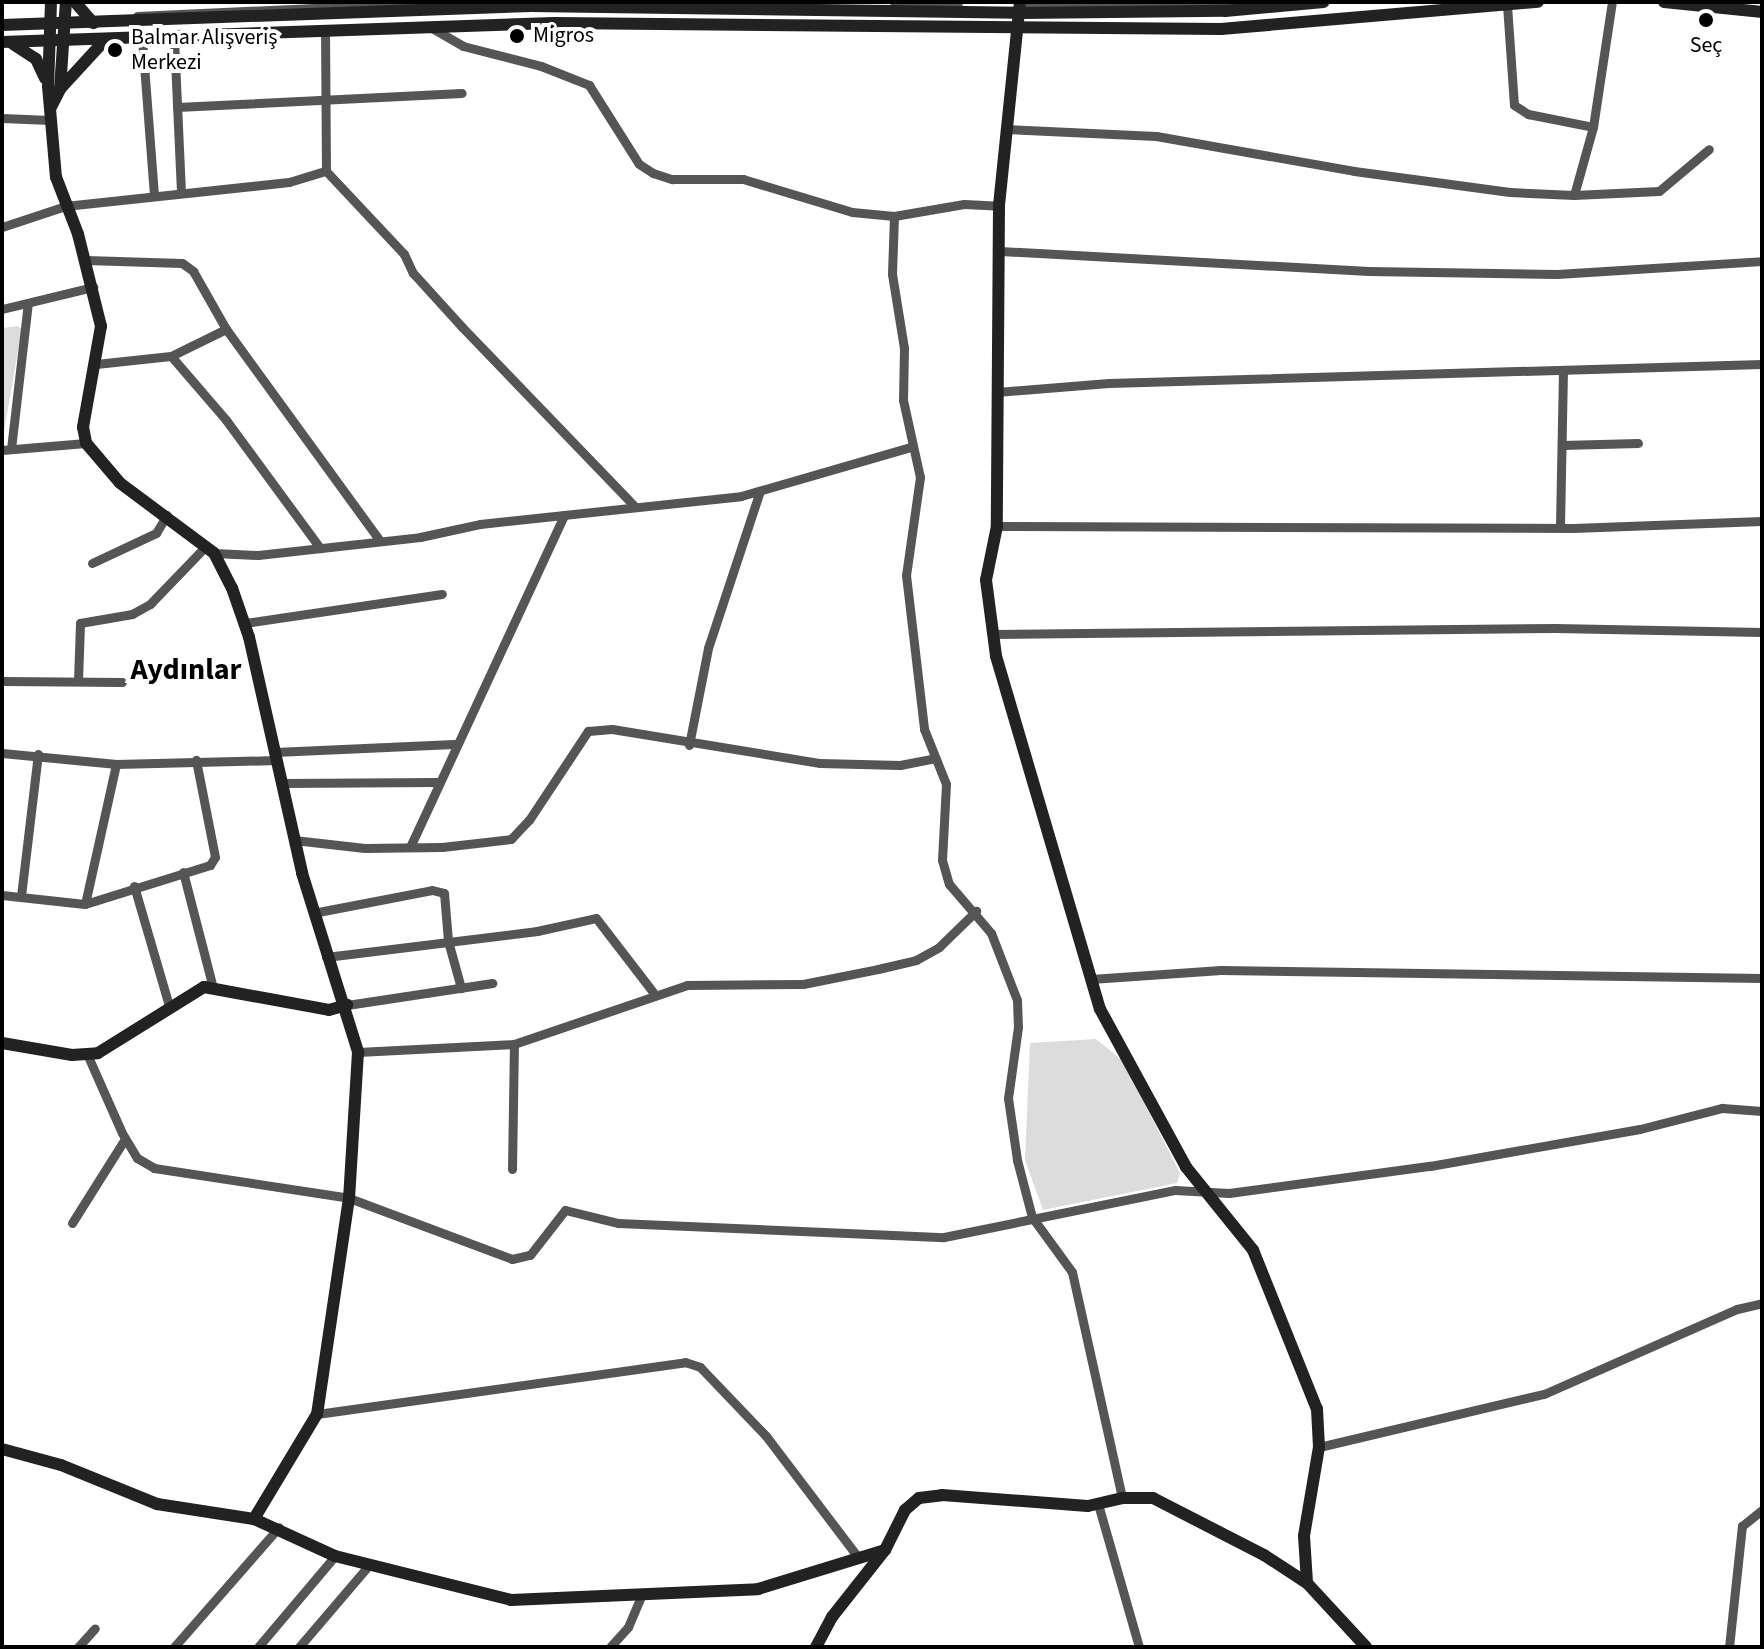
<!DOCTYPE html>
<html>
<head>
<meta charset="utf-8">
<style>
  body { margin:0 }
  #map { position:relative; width:1764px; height:1649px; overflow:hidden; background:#fff; font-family:"Source Sans 3",sans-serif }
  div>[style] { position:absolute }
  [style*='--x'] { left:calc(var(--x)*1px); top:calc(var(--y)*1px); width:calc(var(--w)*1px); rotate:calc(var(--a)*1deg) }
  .green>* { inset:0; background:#dcdcdc }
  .street>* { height:9px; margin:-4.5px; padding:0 4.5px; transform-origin:4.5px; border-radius:4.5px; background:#555 }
  .secondary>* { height:12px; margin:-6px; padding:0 6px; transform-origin:6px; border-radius:6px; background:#222 }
  .dots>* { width:22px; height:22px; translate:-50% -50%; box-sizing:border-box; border:4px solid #fff; border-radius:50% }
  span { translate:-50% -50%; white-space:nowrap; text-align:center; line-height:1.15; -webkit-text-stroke:8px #fff; paint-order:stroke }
  .poi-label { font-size:22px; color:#000 }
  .left { translate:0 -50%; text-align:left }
  .district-label { font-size:30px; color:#000; font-weight:700 }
  .frame { position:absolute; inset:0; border:4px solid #000; pointer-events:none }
</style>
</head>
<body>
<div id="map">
  <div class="green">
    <div style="clip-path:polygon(17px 326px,22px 329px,2px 442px,2px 328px)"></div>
    <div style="clip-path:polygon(1096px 1039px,1122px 1060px,1180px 1173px,1177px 1183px,1043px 1210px,1025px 1160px,1030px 1043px)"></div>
  </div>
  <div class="street">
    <div style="--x:894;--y:2;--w:64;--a:0.9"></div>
    <div style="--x:1020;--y:5;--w:227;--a:-0.8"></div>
    <div style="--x:1507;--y:5;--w:100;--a:86"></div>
    <div style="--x:1514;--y:105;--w:17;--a:33"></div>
    <div style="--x:1528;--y:114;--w:66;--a:11.3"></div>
    <div style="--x:137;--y:16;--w:304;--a:-2.6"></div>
    <div style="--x:432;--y:28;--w:36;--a:30"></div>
    <div style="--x:463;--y:46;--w:81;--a:14.4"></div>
    <div style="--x:541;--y:66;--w:52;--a:21.6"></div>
    <div style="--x:589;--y:85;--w:93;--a:57.7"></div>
    <div style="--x:639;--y:164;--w:17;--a:33"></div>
    <div style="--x:653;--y:173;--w:20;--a:18"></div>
    <div style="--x:672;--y:179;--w:71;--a:0"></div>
    <div style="--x:743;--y:179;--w:114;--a:16.8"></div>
    <div style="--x:852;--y:212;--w:42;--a:5.4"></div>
    <div style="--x:894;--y:216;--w:71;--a:-9.7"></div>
    <div style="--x:964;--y:204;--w:35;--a:3"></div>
    <div style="--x:174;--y:38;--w:155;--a:87.4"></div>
    <div style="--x:142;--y:39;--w:157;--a:85.6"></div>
    <div style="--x:177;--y:107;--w:285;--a:-2.8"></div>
    <div style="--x:2;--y:118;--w:48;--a:2.4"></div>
    <div style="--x:1006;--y:129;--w:150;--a:2.7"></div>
    <div style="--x:1156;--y:136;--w:201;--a:10"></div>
    <div style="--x:1354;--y:171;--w:157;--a:7.7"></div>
    <div style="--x:1510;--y:192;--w:64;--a:2.7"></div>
    <div style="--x:1574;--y:195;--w:85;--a:-2.7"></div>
    <div style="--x:1659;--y:191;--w:65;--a:-40"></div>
    <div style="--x:326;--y:171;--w:114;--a:46.8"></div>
    <div style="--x:404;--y:254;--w:21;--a:65"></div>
    <div style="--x:413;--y:273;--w:73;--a:47.8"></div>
    <div style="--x:462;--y:327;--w:247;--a:46.1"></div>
    <div style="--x:1574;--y:195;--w:71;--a:-74.4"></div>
    <div style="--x:1593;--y:127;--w:126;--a:-81.4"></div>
    <div style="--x:894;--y:216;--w:58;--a:92"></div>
    <div style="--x:892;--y:274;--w:75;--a:80.8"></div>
    <div style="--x:904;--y:348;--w:52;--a:91.1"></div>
    <div style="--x:903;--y:400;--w:79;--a:77.6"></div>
    <div style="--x:920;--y:477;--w:99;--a:98.1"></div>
    <div style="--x:906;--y:575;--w:155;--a:83.3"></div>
    <div style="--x:924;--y:729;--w:59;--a:68.2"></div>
    <div style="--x:946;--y:784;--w:76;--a:93"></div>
    <div style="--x:942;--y:860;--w:25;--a:74"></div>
    <div style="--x:949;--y:884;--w:65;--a:49.4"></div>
    <div style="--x:991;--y:933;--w:72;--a:68.8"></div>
    <div style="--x:1017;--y:1000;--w:27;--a:88"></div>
    <div style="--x:1018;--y:1027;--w:72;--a:98"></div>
    <div style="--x:1008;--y:1098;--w:63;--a:81.7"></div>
    <div style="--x:1017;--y:1160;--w:59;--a:75.3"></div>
    <div style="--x:1032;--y:1217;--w:68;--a:54"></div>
    <div style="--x:1072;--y:1272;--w:231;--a:77.5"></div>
    <div style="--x:2;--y:227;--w:66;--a:-18.4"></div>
    <div style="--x:65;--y:206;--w:225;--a:-6.1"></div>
    <div style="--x:289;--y:182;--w:39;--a:-17"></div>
    <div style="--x:326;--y:171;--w:139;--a:-90.4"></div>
    <div style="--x:1000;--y:251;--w:369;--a:3.1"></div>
    <div style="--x:1368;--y:271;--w:189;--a:0.9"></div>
    <div style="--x:1557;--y:274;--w:205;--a:-3.6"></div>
    <div style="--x:86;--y:260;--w:96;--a:1.8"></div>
    <div style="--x:182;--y:263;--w:14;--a:36"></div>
    <div style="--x:193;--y:271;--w:67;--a:60.4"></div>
    <div style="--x:226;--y:329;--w:262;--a:54"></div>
    <div style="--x:2;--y:309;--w:94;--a:-13.6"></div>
    <div style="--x:171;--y:356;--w:84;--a:49.3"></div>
    <div style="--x:226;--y:420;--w:159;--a:53.7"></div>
    <div style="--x:96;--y:364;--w:75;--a:-6.1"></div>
    <div style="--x:171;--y:356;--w:61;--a:-26.1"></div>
    <div style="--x:997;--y:392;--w:112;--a:-4.6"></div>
    <div style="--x:1109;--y:383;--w:653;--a:-1.67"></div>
    <div style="--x:1562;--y:445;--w:76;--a:-1.5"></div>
    <div style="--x:11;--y:449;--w:147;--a:-83.4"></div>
    <div style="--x:2;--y:450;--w:84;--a:-4.8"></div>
    <div style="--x:997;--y:526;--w:576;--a:0.2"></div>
    <div style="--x:1573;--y:528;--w:189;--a:-2.1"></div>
    <div style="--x:1560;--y:526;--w:154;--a:-88.9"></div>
    <div style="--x:214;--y:553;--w:44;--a:2.6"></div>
    <div style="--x:258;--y:555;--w:163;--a:-6.3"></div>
    <div style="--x:420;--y:537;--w:61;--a:-12.2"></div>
    <div style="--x:480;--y:524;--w:262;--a:-6.1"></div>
    <div style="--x:741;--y:496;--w:177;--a:-16.1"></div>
    <div style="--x:92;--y:563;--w:71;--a:-25.1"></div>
    <div style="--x:156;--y:533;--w:21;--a:-59"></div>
    <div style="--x:245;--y:623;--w:199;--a:-8.4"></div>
    <div style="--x:993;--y:634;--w:562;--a:-0.61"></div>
    <div style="--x:1555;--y:628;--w:207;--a:1.1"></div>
    <div style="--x:2;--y:681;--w:120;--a:0.5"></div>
    <div style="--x:78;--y:681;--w:58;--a:-88"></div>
    <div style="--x:80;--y:623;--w:53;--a:-9.8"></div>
    <div style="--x:132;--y:614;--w:21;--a:-29"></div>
    <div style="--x:150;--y:604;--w:81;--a:-46"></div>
    <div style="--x:689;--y:745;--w:99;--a:-78.9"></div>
    <div style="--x:708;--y:648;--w:165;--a:-71.7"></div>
    <div style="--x:275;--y:752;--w:179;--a:-2.6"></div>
    <div style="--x:2;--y:753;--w:115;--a:5.5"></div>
    <div style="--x:116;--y:764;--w:160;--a:-1.4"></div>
    <div style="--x:282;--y:783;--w:155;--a:-0.4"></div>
    <div style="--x:294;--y:840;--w:71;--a:6.4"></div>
    <div style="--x:365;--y:848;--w:77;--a:-0.7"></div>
    <div style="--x:442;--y:847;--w:69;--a:-6.6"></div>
    <div style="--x:511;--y:839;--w:26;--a:-47"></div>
    <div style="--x:529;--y:820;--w:107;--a:-56.5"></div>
    <div style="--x:588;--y:731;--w:24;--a:-5"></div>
    <div style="--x:612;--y:729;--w:211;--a:9.3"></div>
    <div style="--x:820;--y:763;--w:80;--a:1.4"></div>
    <div style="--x:900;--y:765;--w:36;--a:-11"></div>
    <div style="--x:410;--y:847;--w:366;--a:-65.1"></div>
    <div style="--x:183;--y:872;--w:120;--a:75.5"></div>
    <div style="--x:134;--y:886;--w:125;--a:73.7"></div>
    <div style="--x:2;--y:895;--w:83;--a:6.2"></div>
    <div style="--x:85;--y:904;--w:143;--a:-77.5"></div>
    <div style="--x:21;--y:896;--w:143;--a:-83.2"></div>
    <div style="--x:85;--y:904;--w:131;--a:-17.3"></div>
    <div style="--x:210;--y:865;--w:9;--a:-58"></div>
    <div style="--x:215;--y:857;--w:99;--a:-101.1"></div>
    <div style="--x:313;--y:913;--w:121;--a:-10.9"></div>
    <div style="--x:432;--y:890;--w:12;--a:14"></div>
    <div style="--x:444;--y:893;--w:48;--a:85.2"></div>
    <div style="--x:448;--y:941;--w:49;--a:74.5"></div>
    <div style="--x:326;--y:957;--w:213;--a:-7"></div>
    <div style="--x:537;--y:931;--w:60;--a:-12.4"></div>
    <div style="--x:596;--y:918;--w:93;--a:52.4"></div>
    <div style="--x:1091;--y:979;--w:130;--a:-4"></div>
    <div style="--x:1221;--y:970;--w:541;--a:0.85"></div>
    <div style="--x:347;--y:1005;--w:147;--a:-8.6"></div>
    <div style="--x:358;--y:1052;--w:156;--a:-2.9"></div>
    <div style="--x:514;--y:1044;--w:183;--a:-18.8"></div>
    <div style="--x:687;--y:985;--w:116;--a:-0.5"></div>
    <div style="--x:803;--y:984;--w:76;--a:-11.3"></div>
    <div style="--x:878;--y:969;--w:39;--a:-13"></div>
    <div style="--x:916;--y:960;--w:26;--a:-29"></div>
    <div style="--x:939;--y:947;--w:52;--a:-44.2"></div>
    <div style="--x:87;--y:1054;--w:86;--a:66.1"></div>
    <div style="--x:122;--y:1133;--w:29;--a:59"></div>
    <div style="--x:137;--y:1158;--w:20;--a:30"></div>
    <div style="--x:154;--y:1168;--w:197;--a:8.7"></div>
    <div style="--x:349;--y:1198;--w:174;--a:20.5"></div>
    <div style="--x:512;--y:1259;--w:18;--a:-13"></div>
    <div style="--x:530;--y:1255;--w:57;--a:-52.1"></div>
    <div style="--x:565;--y:1210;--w:55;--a:13.8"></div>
    <div style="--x:618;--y:1223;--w:326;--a:2.5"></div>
    <div style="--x:944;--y:1237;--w:236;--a:-11.5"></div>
    <div style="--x:1175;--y:1190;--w:54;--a:3.2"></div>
    <div style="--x:1229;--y:1193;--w:203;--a:-7.7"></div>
    <div style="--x:1430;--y:1166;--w:213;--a:-10"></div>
    <div style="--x:1640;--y:1129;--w:85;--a:-14.4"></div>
    <div style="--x:1722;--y:1108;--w:40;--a:4.3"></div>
    <div style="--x:512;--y:1169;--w:125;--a:-89.1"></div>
    <div style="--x:72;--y:1223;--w:99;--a:-57.8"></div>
    <div style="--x:317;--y:1414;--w:372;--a:-8"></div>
    <div style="--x:685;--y:1362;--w:16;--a:18"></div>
    <div style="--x:700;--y:1367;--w:95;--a:46.3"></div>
    <div style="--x:766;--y:1436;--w:151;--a:52.8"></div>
    <div style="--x:1319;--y:1447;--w:231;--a:-13.3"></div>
    <div style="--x:1544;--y:1394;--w:211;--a:-23.8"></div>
    <div style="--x:1737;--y:1309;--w:26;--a:-13"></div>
    <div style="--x:1098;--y:1504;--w:149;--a:74"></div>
    <div style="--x:78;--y:1647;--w:25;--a:-48"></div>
    <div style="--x:174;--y:1647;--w:159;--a:-48.8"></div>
    <div style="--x:258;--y:1647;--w:119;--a:-49.8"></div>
    <div style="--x:299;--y:1647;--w:108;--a:-49.5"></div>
    <div style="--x:610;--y:1647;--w:27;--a:-48"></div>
    <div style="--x:628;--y:1627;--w:34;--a:-67"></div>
    <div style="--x:1729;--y:1647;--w:122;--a:-83.9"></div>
    <div style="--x:1742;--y:1526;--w:26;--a:-39"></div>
  </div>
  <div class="secondary">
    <div style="--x:51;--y:2;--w:84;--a:92"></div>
    <div style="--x:48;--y:86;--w:91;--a:85"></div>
    <div style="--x:56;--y:177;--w:61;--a:68.9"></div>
    <div style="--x:78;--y:234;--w:95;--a:76"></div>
    <div style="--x:101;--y:326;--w:103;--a:100.1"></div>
    <div style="--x:83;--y:427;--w:16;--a:79"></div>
    <div style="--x:86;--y:443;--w:52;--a:49.6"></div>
    <div style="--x:120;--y:483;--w:117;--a:36.7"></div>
    <div style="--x:214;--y:553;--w:39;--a:63"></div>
    <div style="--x:232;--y:588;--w:52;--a:70.9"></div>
    <div style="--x:249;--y:637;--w:242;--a:77.3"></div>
    <div style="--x:302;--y:873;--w:188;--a:72.6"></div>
    <div style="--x:358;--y:1052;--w:146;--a:93.5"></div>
    <div style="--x:349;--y:1198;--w:218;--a:98.4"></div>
    <div style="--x:317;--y:1414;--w:122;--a:121"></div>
    <div style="--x:75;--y:2;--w:28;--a:49"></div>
    <div style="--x:1020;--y:2;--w:205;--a:95.9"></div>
    <div style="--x:999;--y:206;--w:320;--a:90.4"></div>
    <div style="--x:997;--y:526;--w:55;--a:101.5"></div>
    <div style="--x:986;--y:580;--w:77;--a:82.5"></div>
    <div style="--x:996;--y:656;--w:368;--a:73.6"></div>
    <div style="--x:1100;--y:1009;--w:180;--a:61.4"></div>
    <div style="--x:1186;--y:1167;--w:107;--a:51.1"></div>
    <div style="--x:1253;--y:1250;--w:171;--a:68.1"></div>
    <div style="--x:1317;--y:1409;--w:38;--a:87"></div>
    <div style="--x:1319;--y:1447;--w:90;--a:99.6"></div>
    <div style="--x:1304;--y:1536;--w:47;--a:86.3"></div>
    <div style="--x:1664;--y:2;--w:99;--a:5.8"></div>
    <div style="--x:2;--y:25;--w:529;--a:-2.06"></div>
    <div style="--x:531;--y:6;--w:489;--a:0.8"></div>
    <div style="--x:1020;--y:13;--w:205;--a:-0.6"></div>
    <div style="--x:1225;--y:11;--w:99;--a:-5.2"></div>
    <div style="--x:2;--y:42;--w:552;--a:-1.97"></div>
    <div style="--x:554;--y:23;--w:667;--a:0.52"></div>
    <div style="--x:1221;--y:29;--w:318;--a:-4.9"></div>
    <div style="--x:13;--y:44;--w:27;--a:33"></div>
    <div style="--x:36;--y:59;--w:21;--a:65"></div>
    <div style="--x:60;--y:89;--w:67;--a:-47.4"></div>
    <div style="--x:51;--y:107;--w:20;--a:-63"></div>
    <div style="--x:60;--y:89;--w:87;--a:-86.1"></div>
    <div style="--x:2;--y:1043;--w:71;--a:9.7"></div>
    <div style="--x:72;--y:1055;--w:26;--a:-4"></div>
    <div style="--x:98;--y:1053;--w:125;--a:-31.9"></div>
    <div style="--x:204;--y:987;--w:127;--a:10.4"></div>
    <div style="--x:329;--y:1010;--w:19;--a:-16"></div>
    <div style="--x:2;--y:1449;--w:61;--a:15.2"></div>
    <div style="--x:61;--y:1465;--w:104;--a:22.1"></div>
    <div style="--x:157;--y:1504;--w:98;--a:8.8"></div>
    <div style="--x:254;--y:1519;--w:89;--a:24.6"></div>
    <div style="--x:335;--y:1556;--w:181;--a:14"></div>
    <div style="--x:511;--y:1600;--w:247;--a:-2.5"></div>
    <div style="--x:758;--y:1589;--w:133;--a:-17.1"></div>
    <div style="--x:816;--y:1647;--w:34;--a:-62"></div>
    <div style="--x:832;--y:1617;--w:85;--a:-51.7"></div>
    <div style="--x:885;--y:1550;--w:45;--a:-63.4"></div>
    <div style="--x:905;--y:1510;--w:18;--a:-41"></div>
    <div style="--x:919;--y:1498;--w:23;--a:-7"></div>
    <div style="--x:942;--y:1495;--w:146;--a:4.3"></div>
    <div style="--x:1088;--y:1506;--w:35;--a:-13"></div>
    <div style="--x:1122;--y:1498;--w:31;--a:0"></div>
    <div style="--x:1153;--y:1498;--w:125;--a:27.2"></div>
    <div style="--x:1264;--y:1555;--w:51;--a:33.1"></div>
    <div style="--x:1307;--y:1583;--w:87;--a:47.3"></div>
  </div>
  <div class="dots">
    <div style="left:1706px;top:20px;background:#000"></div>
    <div style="left:517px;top:36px;background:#000"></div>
    <div style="left:115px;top:50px;background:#000"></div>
  </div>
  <div class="poi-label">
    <span class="left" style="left:533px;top:36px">Migros</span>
    <span class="left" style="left:131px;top:50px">Balmar Alışveriş<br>Merkezi</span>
    <span style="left:1706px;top:46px">Seç</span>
  </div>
  <div class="district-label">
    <span style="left:186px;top:670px">Aydınlar</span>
  </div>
  <div class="frame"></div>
</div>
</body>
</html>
